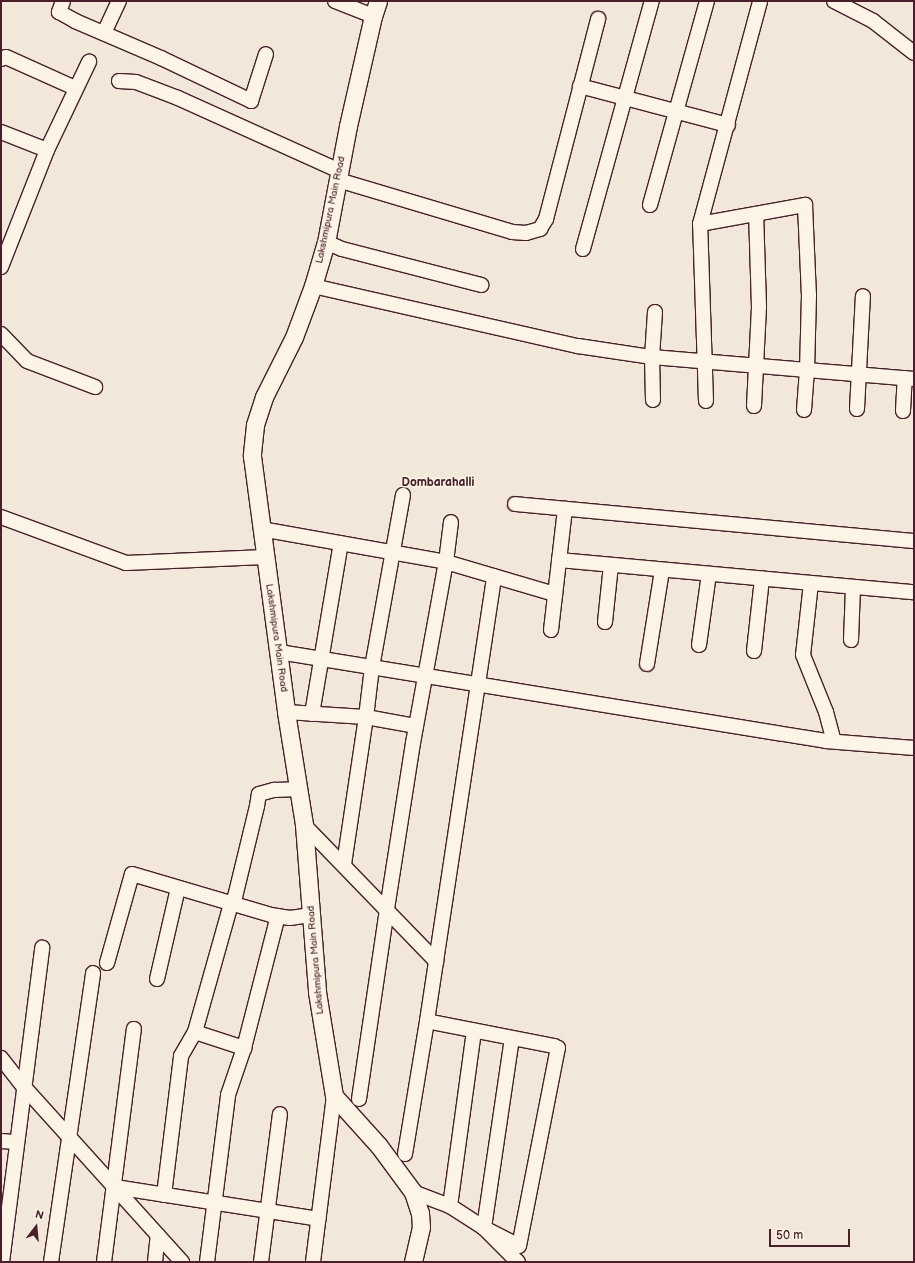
<!DOCTYPE html>
<html>
<head>
<meta charset="utf-8">
<style>
  body { margin:0 }
  #map { position:relative; width:915px; height:1263px; overflow:hidden; background:#f1e8da; font-family:"Balsamiq Sans",sans-serif }
  div>[style] { position:absolute }
  [style*='--x'] { left:calc(var(--x)*1px); top:calc(var(--y)*1px); width:calc(var(--w)*1px); rotate:calc(var(--a)*1deg) }
  .roads { filter:drop-shadow(1px 0 #4a1f2b) drop-shadow(-1px 0 #4a1f2b) drop-shadow(0 1px #4a1f2b) drop-shadow(0 -1px #4a1f2b) }
  .minor>* { height:14px; margin:-7px; padding:0 7px; transform-origin:7px; border-radius:7px; background:#fcf5e5 }
  .major>* { height:17px; margin:-8.5px; padding:0 8.5px; transform-origin:8.5px; border-radius:8.5px; background:#fcf5e5 }
  span { translate:-50% -50%; white-space:nowrap; text-align:center; line-height:1.15; -webkit-text-stroke:3px #fcf5e5; paint-order:stroke }
  .street-label { font-size:10px; color:#4a1f2b }
  .quarter-label { font-size:12px; color:#4a1f2b; font-weight:700 }
  .frame { position:absolute; inset:0; border:2px solid #4a1f2b; pointer-events:none }
  .north { position:absolute; left:16px; top:1207px; width:40px; height:40px; -webkit-text-stroke:3px #fcf5e5; paint-order:stroke; rotate:16deg; font-size:11px; font-weight:700; line-height:16px; text-align:center; color:#4a1f2b }
  .north::after { content:''; display:block; margin:auto; width:14px; height:18px; background:#4a1f2b; clip-path:polygon(50% 0,100% 100%,50% 72%,0 100%) }
  .scale { position:absolute; left:769px; top:1229px; width:81px; height:18px; box-sizing:border-box; border:2px solid #4a1f2b; border-top:0; padding-left:5px; font-size:12px; line-height:14px; white-space:nowrap; color:#4a1f2b; -webkit-text-stroke:3px #fcf5e5; paint-order:stroke }
</style>
</head>
<body>
<div id="map">
  <div class="roads">
    <div class="minor">
      <div style="--x:63;--y:1;--w:12;--a:110"></div>
      <div style="--x:59;--y:12;--w:18;--a:29"></div>
      <div style="--x:75;--y:21;--w:94;--a:23.3"></div>
      <div style="--x:161;--y:58;--w:100;--a:25.5"></div>
      <div style="--x:251;--y:101;--w:49;--a:-72.3"></div>
      <div style="--x:335;--y:1;--w:41;--a:21.5"></div>
      <div style="--x:834;--y:1;--w:44;--a:27.1"></div>
      <div style="--x:873;--y:21;--w:52;--a:38"></div>
      <div style="--x:104;--y:33;--w:35;--a:-65"></div>
      <div style="--x:1;--y:59;--w:5;--a:-22"></div>
      <div style="--x:6;--y:57;--w:76;--a:24.2"></div>
      <div style="--x:119;--y:81;--w:17;--a:3"></div>
      <div style="--x:136;--y:82;--w:45;--a:20.9"></div>
      <div style="--x:178;--y:98;--w:178;--a:24.3"></div>
      <div style="--x:580;--y:86;--w:153;--a:14.8"></div>
      <div style="--x:1;--y:132;--w:49;--a:21.4"></div>
      <div style="--x:338;--y:180;--w:182;--a:16.6"></div>
      <div style="--x:512;--y:232;--w:14;--a:4"></div>
      <div style="--x:526;--y:233;--w:15;--a:-16"></div>
      <div style="--x:540;--y:229;--w:12;--a:-59"></div>
      <div style="--x:546;--y:219;--w:207;--a:-75.4"></div>
      <div style="--x:650;--y:205;--w:212;--a:-74.4"></div>
      <div style="--x:700;--y:224;--w:107;--a:-10.3"></div>
      <div style="--x:805;--y:205;--w:90;--a:87.5"></div>
      <div style="--x:809;--y:295;--w:75;--a:91.5"></div>
      <div style="--x:807;--y:370;--w:40;--a:94.3"></div>
      <div style="--x:326;--y:242;--w:17;--a:24"></div>
      <div style="--x:342;--y:249;--w:144;--a:14.5"></div>
      <div style="--x:583;--y:249;--w:257;--a:-74.5"></div>
      <div style="--x:1;--y:267;--w:126;--a:-68.5"></div>
      <div style="--x:47;--y:150;--w:98;--a:-64.5"></div>
      <div style="--x:313;--y:286;--w:272;--a:12.8"></div>
      <div style="--x:578;--y:346;--w:75;--a:8.5"></div>
      <div style="--x:652;--y:357;--w:263;--a:4.8"></div>
      <div style="--x:1;--y:334;--w:37;--a:46"></div>
      <div style="--x:27;--y:361;--w:73;--a:20.9"></div>
      <div style="--x:653;--y:400;--w:43;--a:-91.3"></div>
      <div style="--x:652;--y:357;--w:45;--a:-86.2"></div>
      <div style="--x:706;--y:401;--w:177;--a:-91.9"></div>
      <div style="--x:700;--y:224;--w:231;--a:-74.9"></div>
      <div style="--x:754;--y:406;--w:99;--a:-87.1"></div>
      <div style="--x:759;--y:307;--w:93;--a:-91.8"></div>
      <div style="--x:857;--y:409;--w:113;--a:-87"></div>
      <div style="--x:903;--y:411;--w:33;--a:-87"></div>
      <div style="--x:403;--y:495;--w:175;--a:100.2"></div>
      <div style="--x:372;--y:667;--w:50;--a:96.8"></div>
      <div style="--x:366;--y:717;--w:51;--a:10.2"></div>
      <div style="--x:515;--y:504;--w:401;--a:5.3"></div>
      <div style="--x:1;--y:517;--w:133;--a:20.2"></div>
      <div style="--x:126;--y:563;--w:139;--a:-2.5"></div>
      <div style="--x:261;--y:529;--w:188;--a:10.1"></div>
      <div style="--x:446;--y:562;--w:114;--a:16.4"></div>
      <div style="--x:559;--y:560;--w:356;--a:5.2"></div>
      <div style="--x:811;--y:583;--w:72;--a:96.3"></div>
      <div style="--x:803;--y:655;--w:61;--a:68"></div>
      <div style="--x:826;--y:712;--w:30;--a:75"></div>
      <div style="--x:605;--y:622;--w:57;--a:-84"></div>
      <div style="--x:551;--y:630;--w:122;--a:-83.4"></div>
      <div style="--x:851;--y:640;--w:53;--a:-87.8"></div>
      <div style="--x:699;--y:645;--w:72;--a:-82"></div>
      <div style="--x:754;--y:651;--w:73;--a:-83.7"></div>
      <div style="--x:279;--y:652;--w:554;--a:9.24"></div>
      <div style="--x:826;--y:741;--w:88;--a:4.5"></div>
      <div style="--x:647;--y:664;--w:95;--a:-80.9"></div>
      <div style="--x:286;--y:712;--w:80;--a:3.6"></div>
      <div style="--x:366;--y:717;--w:149;--a:98.5"></div>
      <div style="--x:312;--y:714;--w:173;--a:-80.4"></div>
      <div style="--x:304;--y:825;--w:190;--a:45.9"></div>
      <div style="--x:107;--y:963;--w:92;--a:-74.3"></div>
      <div style="--x:132;--y:874;--w:145;--a:16.4"></div>
      <div style="--x:271;--y:915;--w:19;--a:9"></div>
      <div style="--x:290;--y:918;--w:22;--a:-8"></div>
      <div style="--x:157;--y:979;--w:93;--a:-77"></div>
      <div style="--x:195;--y:1032;--w:52;--a:18.1"></div>
      <div style="--x:512;--y:1038;--w:192;--a:98.4"></div>
      <div style="--x:484;--y:1228;--w:48;--a:45"></div>
      <div style="--x:1;--y:1058;--w:37;--a:52"></div>
      <div style="--x:24;--y:1087;--w:236;--a:47.9"></div>
      <div style="--x:359;--y:1099;--w:192;--a:-81.6"></div>
      <div style="--x:387;--y:909;--w:168;--a:-81.1"></div>
      <div style="--x:413;--y:743;--w:184;--a:-79.7"></div>
      <div style="--x:446;--y:562;--w:40;--a:-82.9"></div>
      <div style="--x:1;--y:1141;--w:16;--a:4"></div>
      <div style="--x:405;--y:1154;--w:135;--a:-80.6"></div>
      <div style="--x:427;--y:1021;--w:450;--a:-81.4"></div>
      <div style="--x:115;--y:1187;--w:206;--a:8.9"></div>
      <div style="--x:413;--y:1192;--w:40;--a:21"></div>
      <div style="--x:450;--y:1206;--w:40;--a:32.9"></div>
      <div style="--x:484;--y:1228;--w:39;--a:27"></div>
      <div style="--x:519;--y:1246;--w:202;--a:-78.9"></div>
      <div style="--x:558;--y:1048;--w:4;--a:-153"></div>
      <div style="--x:554;--y:1046;--w:129;--a:-168.9"></div>
      <div style="--x:164;--y:1195;--w:140;--a:-83"></div>
      <div style="--x:181;--y:1056;--w:28;--a:-60"></div>
      <div style="--x:195;--y:1032;--w:133;--a:-74.3"></div>
      <div style="--x:231;--y:904;--w:8;--a:-60"></div>
      <div style="--x:235;--y:897;--w:94;--a:-76.4"></div>
      <div style="--x:257;--y:806;--w:12;--a:-81"></div>
      <div style="--x:259;--y:794;--w:16;--a:-15"></div>
      <div style="--x:274;--y:790;--w:25;--a:-2"></div>
      <div style="--x:450;--y:1206;--w:177;--a:-82.2"></div>
      <div style="--x:2;--y:1262;--w:317;--a:-82.7"></div>
      <div style="--x:51;--y:1262;--w:292;--a:-81.7"></div>
      <div style="--x:104;--y:1262;--w:235;--a:-82.7"></div>
      <div style="--x:155;--y:1262;--w:27;--a:-84"></div>
      <div style="--x:207;--y:1262;--w:168;--a:-82.8"></div>
      <div style="--x:228;--y:1095;--w:50;--a:-71.2"></div>
      <div style="--x:244;--y:1048;--w:136;--a:-75.6"></div>
      <div style="--x:261;--y:1262;--w:149;--a:-82.7"></div>
      <div style="--x:313;--y:1262;--w:167;--a:-82.8"></div>
    </div>
    <div class="major">
      <div style="--x:378;--y:1;--w:16;--a:108"></div>
      <div style="--x:373;--y:16;--w:113;--a:102.8"></div>
      <div style="--x:348;--y:126;--w:118;--a:100.7"></div>
      <div style="--x:326;--y:242;--w:46;--a:106.5"></div>
      <div style="--x:313;--y:286;--w:54;--a:110.4"></div>
      <div style="--x:294;--y:337;--w:67;--a:116.6"></div>
      <div style="--x:264;--y:397;--w:29;--a:108"></div>
      <div style="--x:255;--y:425;--w:31;--a:96"></div>
      <div style="--x:252;--y:456;--w:258;--a:82.4"></div>
      <div style="--x:286;--y:712;--w:114;--a:80.9"></div>
      <div style="--x:304;--y:825;--w:168;--a:85.5"></div>
      <div style="--x:317;--y:992;--w:105;--a:80.7"></div>
      <div style="--x:334;--y:1096;--w:67;--a:48"></div>
      <div style="--x:379;--y:1146;--w:57;--a:53.5"></div>
      <div style="--x:413;--y:1192;--w:22;--a:72"></div>
      <div style="--x:420;--y:1213;--w:14;--a:86"></div>
      <div style="--x:421;--y:1227;--w:36;--a:103"></div>
    </div>
  </div>
  <div class="street-label">
    <span style="left:331px;top:210px;rotate:-78deg">Lakshmipura Main Road</span>
    <span style="left:276px;top:638px;rotate:82deg">Lakshmipura Main Road</span>
    <span style="left:316px;top:960px;rotate:-95deg">Lakshmipura Main Road</span>
  </div>
  <div class="quarter-label">
    <span style="left:438px;top:483px">Dombarahalli</span>
  </div>
  <div class="frame"></div>
  <div class="north">N</div>
  <div class="scale">50 m</div>
</div>
</body>
</html>
